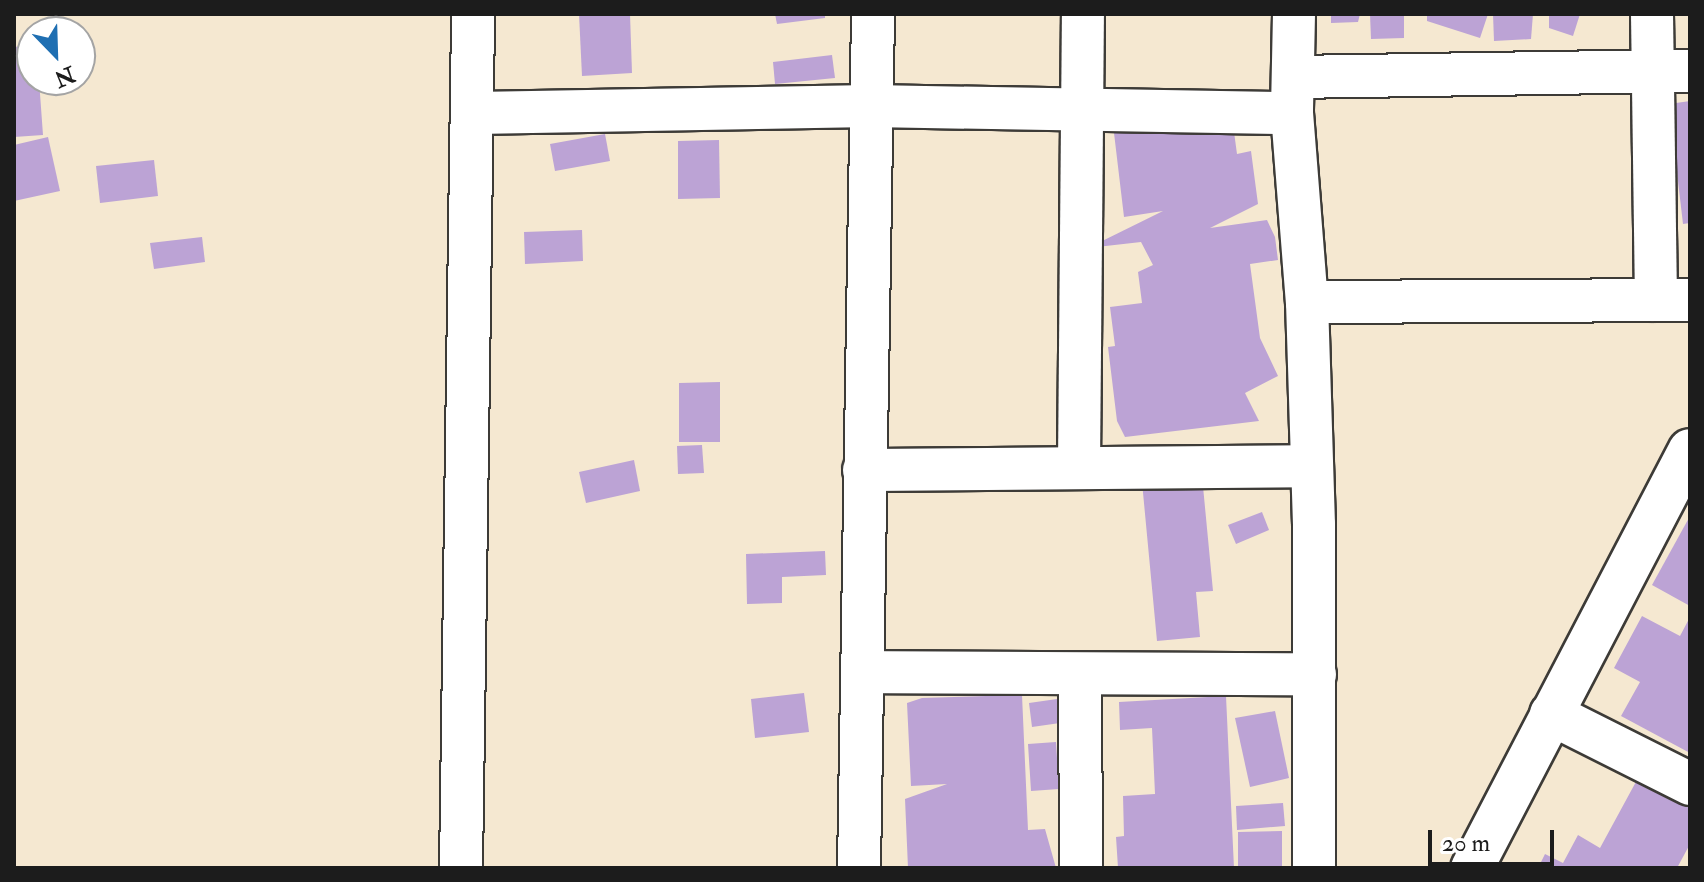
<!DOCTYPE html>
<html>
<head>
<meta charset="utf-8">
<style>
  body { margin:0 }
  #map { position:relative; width:1704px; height:882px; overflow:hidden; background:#f5e8d1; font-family:"IM FELL Double Pica",serif }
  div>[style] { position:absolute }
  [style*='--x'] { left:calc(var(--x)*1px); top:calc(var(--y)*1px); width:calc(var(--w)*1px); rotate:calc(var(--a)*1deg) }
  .building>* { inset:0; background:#bca3d5 }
  .roads { filter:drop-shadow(2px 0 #3d3b37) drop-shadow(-2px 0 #3d3b37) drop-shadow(0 2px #3d3b37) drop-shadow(0 -2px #3d3b37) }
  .minor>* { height:42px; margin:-21px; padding:0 21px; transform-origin:21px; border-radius:21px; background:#fff }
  span { translate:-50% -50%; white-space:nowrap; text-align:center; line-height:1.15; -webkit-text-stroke:6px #fff; paint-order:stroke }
  .frame { position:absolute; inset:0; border:16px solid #1c1c1c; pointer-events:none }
  .north { position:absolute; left:16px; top:16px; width:80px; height:80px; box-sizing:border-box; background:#fff; border:2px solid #a4a4a4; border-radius:50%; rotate:157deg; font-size:22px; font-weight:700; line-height:32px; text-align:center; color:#1c1c1c }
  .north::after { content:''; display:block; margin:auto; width:28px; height:36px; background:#1f6fb2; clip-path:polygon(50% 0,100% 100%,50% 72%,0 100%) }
  .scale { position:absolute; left:1428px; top:830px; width:126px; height:36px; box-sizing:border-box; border:4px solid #1c1c1c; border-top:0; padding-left:10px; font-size:24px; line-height:28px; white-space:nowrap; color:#1c1c1c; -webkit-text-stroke:6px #fff; paint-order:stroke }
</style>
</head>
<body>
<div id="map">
  <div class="building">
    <div style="clip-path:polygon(579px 14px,630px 14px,632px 73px,582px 76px)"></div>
    <div style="clip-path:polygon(775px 14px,825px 14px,825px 18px,777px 24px)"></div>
    <div style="clip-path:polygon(1331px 14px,1360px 14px,1358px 22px,1331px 23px)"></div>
    <div style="clip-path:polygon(1370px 14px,1404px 14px,1404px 38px,1371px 39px)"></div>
    <div style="clip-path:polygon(1427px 14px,1488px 14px,1480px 38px,1427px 21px)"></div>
    <div style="clip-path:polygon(1493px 14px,1533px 14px,1531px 39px,1494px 41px)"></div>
    <div style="clip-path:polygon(1549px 14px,1580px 14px,1573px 36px,1549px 28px)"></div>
    <div style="clip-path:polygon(32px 45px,32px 80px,39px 80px,43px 135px,14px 137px,14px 47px)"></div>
    <div style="clip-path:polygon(832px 55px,835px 78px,775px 84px,773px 62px)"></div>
    <div style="clip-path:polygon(1690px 101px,1690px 223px,1683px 224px,1669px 104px)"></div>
    <div style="clip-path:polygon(1232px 117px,1237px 154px,1251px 151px,1258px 204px,1210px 228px,1267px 220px,1275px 237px,1278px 260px,1250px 264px,1260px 338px,1278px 376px,1245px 393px,1259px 421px,1125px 437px,1117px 421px,1108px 347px,1115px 346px,1110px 307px,1142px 303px,1138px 272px,1153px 265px,1141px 242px,1088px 248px,1163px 211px,1124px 217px,1114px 133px)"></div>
    <div style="clip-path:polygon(605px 134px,610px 161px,555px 171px,550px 144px)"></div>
    <div style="clip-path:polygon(48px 137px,60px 191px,14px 201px,14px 145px)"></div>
    <div style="clip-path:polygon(719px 140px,720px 198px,678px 199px,678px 141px)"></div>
    <div style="clip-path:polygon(154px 160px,158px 196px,100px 203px,96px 166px)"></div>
    <div style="clip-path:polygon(582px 230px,583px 261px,525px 264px,524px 232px)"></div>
    <div style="clip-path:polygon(202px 237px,205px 262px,154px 269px,150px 243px)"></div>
    <div style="clip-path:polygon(720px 382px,720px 442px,679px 442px,679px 383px)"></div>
    <div style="clip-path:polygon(702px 445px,704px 473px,678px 474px,677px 446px)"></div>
    <div style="clip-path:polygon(634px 460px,640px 491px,586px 503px,579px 472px)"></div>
    <div style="clip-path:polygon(1202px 476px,1213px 591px,1196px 592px,1200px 637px,1157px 641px,1142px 482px)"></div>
    <div style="clip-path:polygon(1262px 512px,1269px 530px,1236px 544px,1228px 525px)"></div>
    <div style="clip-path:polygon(1690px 516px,1690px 606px,1652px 585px)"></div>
    <div style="clip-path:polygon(825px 551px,826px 575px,782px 577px,782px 603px,747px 604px,746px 554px)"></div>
    <div style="clip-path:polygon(1642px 616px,1680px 636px,1690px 617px,1690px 753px,1621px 716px,1640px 682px,1614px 668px)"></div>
    <div style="clip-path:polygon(804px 693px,809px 732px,755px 738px,751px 699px)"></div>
    <div style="clip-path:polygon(1022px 695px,1028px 830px,1045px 829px,1056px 868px,908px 868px,905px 799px,947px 784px,911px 786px,907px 703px,922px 698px)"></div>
    <div style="clip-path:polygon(1226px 696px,1234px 868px,1118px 868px,1116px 837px,1124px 836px,1123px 796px,1155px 794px,1152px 728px,1120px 730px,1119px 702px)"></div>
    <div style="clip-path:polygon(1057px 699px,1060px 723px,1032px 727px,1029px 703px)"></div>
    <div style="clip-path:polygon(1275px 711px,1289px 778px,1250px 787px,1235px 718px)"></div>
    <div style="clip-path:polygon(1056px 742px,1059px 789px,1031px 791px,1028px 744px)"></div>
    <div style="clip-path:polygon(1644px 767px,1690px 792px,1690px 844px,1677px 868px,1538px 868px,1545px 854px,1563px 863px,1578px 835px,1600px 848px)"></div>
    <div style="clip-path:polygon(1283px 803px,1285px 826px,1237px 830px,1236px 806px)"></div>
    <div style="clip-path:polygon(1282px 831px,1282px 868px,1238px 868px,1238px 832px)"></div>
  </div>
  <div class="roads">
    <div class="minor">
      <div style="--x:1294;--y:14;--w:99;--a:91.2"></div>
      <div style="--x:1292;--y:113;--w:190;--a:85.5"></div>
      <div style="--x:1307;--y:302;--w:223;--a:88.2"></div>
      <div style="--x:1314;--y:525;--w:343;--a:90"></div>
      <div style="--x:1652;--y:14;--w:286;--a:89.2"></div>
      <div style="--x:1293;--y:77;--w:397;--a:-0.9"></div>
      <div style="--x:475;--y:113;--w:396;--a:-1"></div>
      <div style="--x:871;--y:106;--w:421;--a:1"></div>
      <div style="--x:1307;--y:302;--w:383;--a:-0.3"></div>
      <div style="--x:1079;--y:465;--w:451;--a:-89.5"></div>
      <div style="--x:864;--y:470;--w:448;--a:-0.5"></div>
      <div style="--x:863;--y:672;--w:452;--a:0.3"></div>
      <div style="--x:1080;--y:674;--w:194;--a:89.7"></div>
      <div style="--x:1551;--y:714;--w:156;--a:26.7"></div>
      <div style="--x:461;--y:868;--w:854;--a:-89.19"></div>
      <div style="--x:859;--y:868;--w:854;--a:-89.06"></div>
      <div style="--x:1472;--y:868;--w:471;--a:-62.5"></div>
    </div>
  </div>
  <div class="frame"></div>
  <div class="north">N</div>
  <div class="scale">20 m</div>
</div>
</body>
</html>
